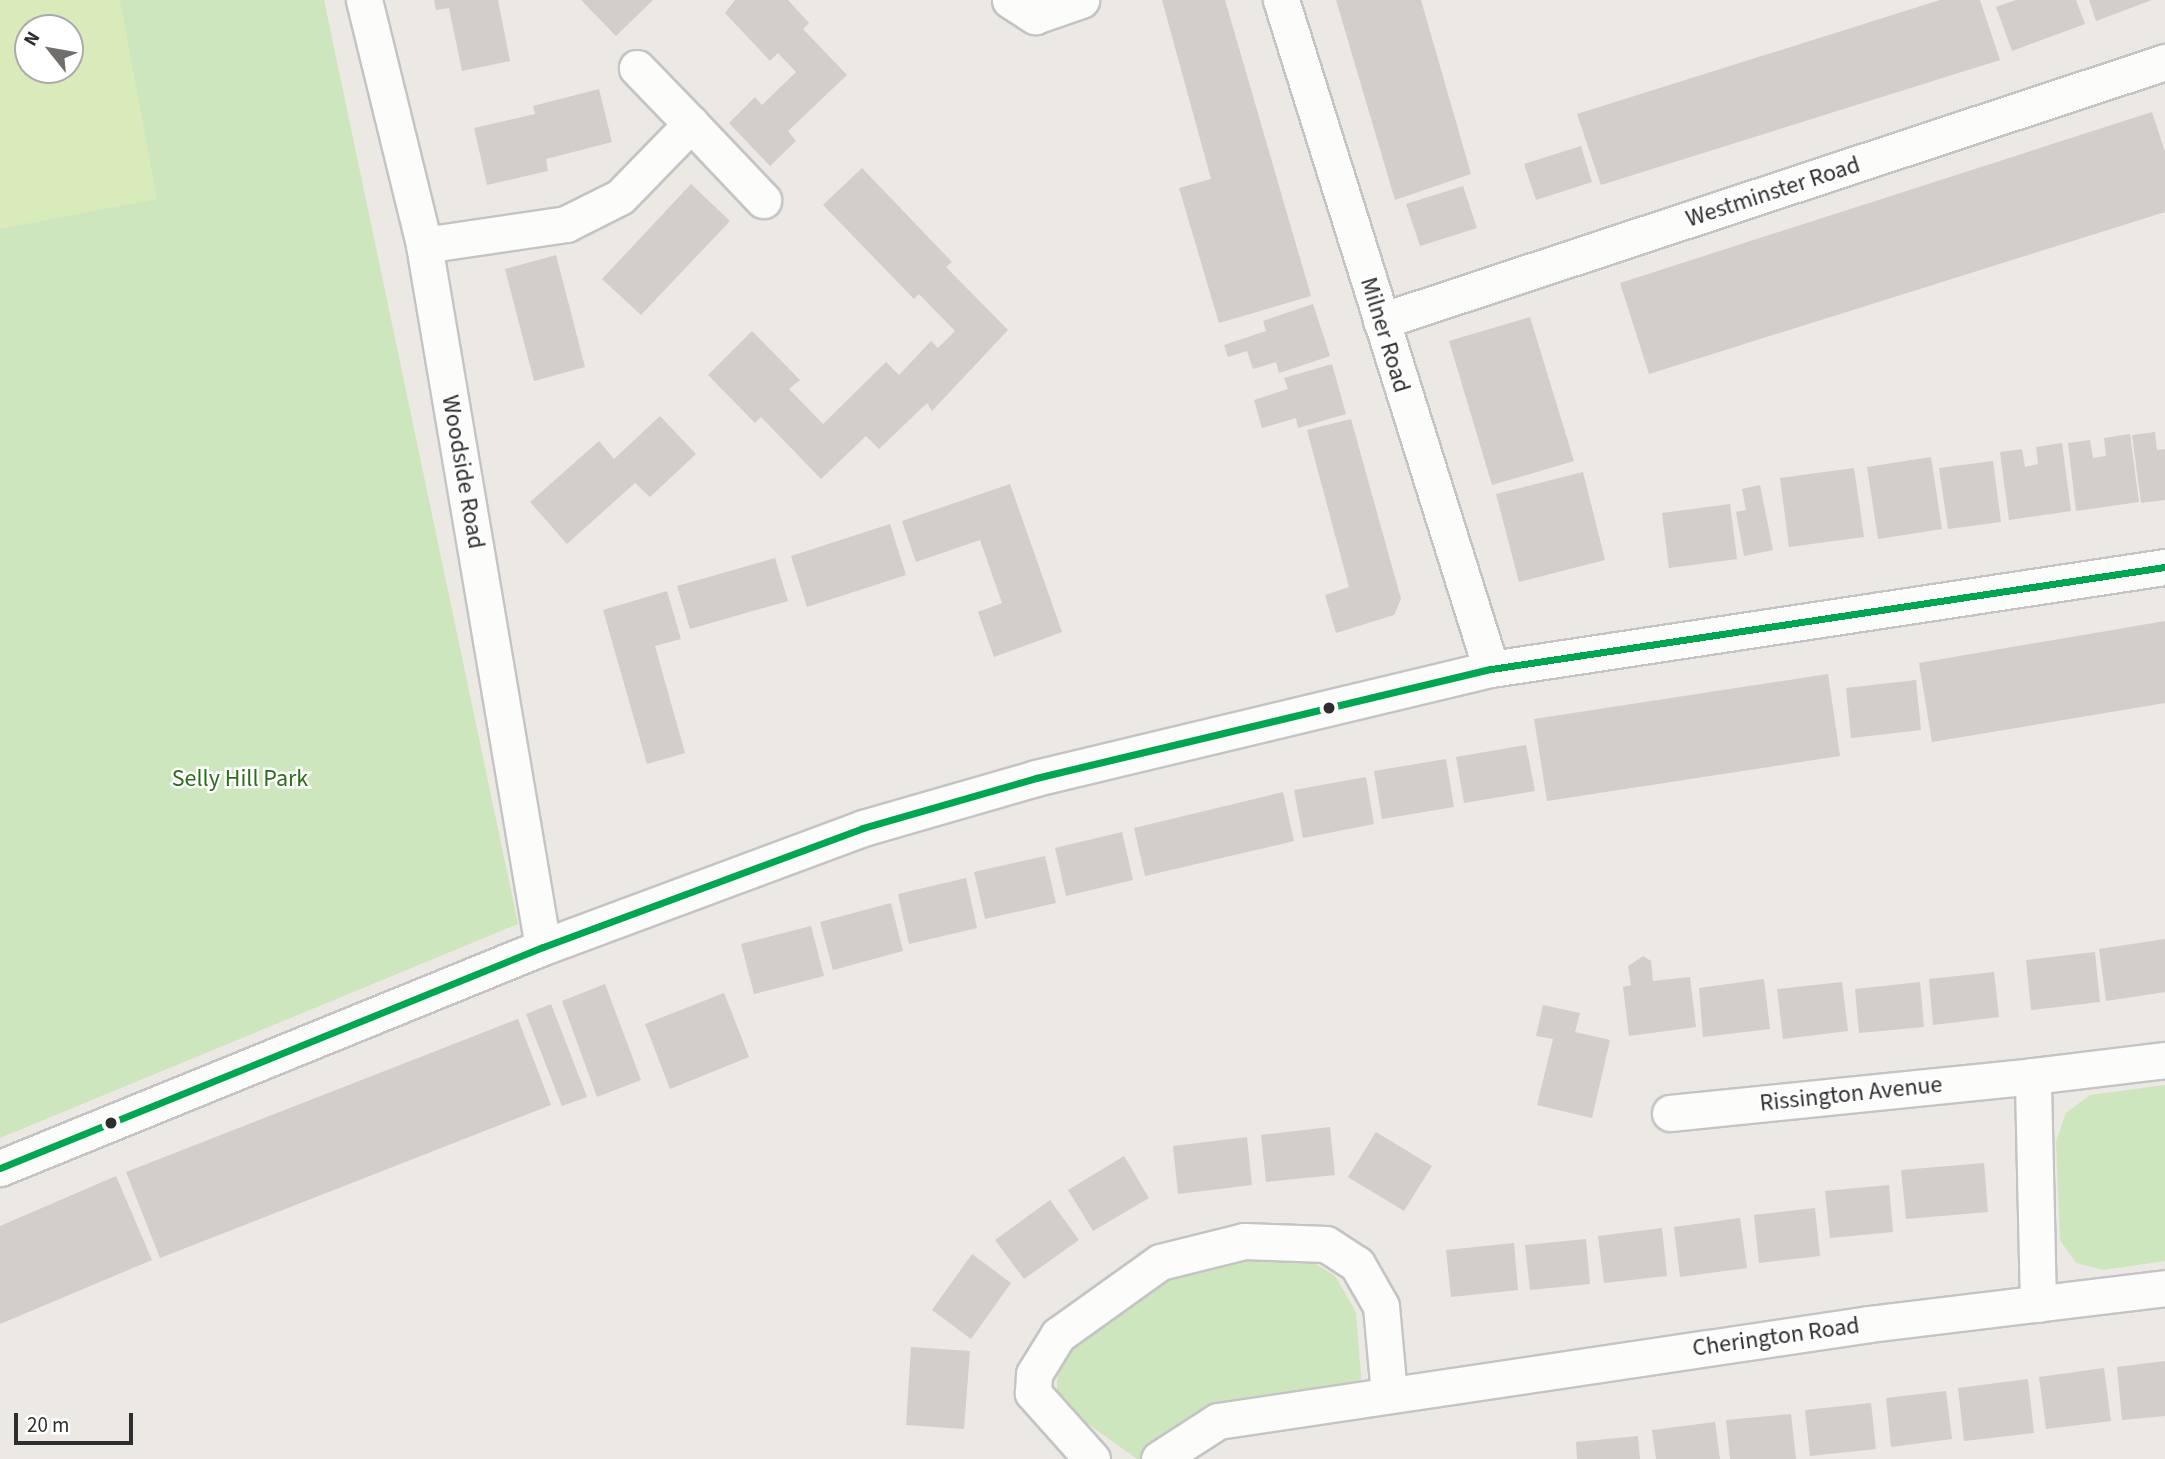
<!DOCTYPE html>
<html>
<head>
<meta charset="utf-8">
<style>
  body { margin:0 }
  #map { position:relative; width:2165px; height:1459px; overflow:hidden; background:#ece8e4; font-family:"Source Sans 3",sans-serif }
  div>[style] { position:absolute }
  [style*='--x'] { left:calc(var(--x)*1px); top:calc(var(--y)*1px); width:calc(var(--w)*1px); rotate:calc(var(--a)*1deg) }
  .green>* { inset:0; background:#cee6be }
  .pitch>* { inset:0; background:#d9eabb }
  .building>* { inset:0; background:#d1cecb }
  .roads { filter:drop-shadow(2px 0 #c5c4c5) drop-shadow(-2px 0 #c5c4c5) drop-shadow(0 2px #c5c4c5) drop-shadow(0 -2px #c5c4c5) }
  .street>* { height:35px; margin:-17.5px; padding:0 17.5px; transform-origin:17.5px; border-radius:17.5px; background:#fcfcfb }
  .bus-1>* { height:7px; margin:-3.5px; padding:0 3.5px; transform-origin:3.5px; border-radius:3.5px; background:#00a651 }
  .dots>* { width:19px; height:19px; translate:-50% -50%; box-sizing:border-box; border:4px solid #fff; border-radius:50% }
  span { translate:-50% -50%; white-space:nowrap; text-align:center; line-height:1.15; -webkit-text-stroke:5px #fff; paint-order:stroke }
  .street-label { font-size:24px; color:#2e2e2e }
  .park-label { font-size:24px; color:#2c6e1b }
  .north { position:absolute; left:14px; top:14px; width:70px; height:70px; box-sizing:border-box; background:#fff; border:2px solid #ababab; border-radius:50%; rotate:301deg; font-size:19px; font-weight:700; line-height:28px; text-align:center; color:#2e2e2e }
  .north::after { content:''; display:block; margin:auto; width:24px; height:32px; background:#706f6e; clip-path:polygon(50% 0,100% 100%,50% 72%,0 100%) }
  .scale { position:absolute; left:14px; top:1413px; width:119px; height:32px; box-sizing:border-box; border:4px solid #2e2e2e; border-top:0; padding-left:9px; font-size:21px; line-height:24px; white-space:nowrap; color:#2e2e2e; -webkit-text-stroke:5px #fff; paint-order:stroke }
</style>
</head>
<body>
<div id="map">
  <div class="green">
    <div style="clip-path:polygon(evenodd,0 0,324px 0,518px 924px,0 1138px,0 0,28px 28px,70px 28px,70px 70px,28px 70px,28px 28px)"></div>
    <div style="clip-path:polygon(2165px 1085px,2165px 1261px,2103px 1270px,2076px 1263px,2060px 1240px,2056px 1142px,2066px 1113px,2090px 1095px)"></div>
    <div style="clip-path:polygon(1238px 1256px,1308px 1259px,1335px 1276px,1356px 1312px,1362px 1387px,1213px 1405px,1159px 1436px,1146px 1459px,1137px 1459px,1056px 1401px,1058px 1370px,1079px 1337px,1167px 1274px)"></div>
  </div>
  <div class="pitch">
    <div style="clip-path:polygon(evenodd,0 0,120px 0,157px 199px,0 229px,0 0,28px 28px,70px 28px,70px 70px,28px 70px,28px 28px)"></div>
  </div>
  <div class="building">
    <div style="clip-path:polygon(434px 0,498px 0,510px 61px,462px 71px,449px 8px,436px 10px)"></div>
    <div style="clip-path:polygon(581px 0,653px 0,616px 36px)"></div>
    <div style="clip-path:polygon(735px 0,788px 0,809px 23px,803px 29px,847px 75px,788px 131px,796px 141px,770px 166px,729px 123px,755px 97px,762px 105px,796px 72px,778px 53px,770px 61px,725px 13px)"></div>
    <div style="clip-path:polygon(1162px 0,1225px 0,1311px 296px,1219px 323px,1179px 188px,1211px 179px)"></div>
    <div style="clip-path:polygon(1336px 0,1421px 0,1471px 174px,1395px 200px)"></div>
    <div style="clip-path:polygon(1940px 0,1980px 0,2000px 60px,1601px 185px,1577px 114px)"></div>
    <div style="clip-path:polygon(2016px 0,2076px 0,2085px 24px,2012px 51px,1996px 7px)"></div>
    <div style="clip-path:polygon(2089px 0,2152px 0,2096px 21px)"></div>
    <div style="clip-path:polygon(599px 89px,612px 142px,546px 159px,548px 171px,487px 185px,474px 128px,535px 114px,533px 106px)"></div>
    <div style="clip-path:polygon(2152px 112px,2165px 152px,2165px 212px,1649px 374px,1620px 283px)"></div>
    <div style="clip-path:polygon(1581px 146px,1592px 182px,1536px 200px,1524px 164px)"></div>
    <div style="clip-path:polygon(862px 168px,952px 262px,946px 267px,1008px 330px,932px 411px,927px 403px,879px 449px,866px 436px,821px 479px,761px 417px,755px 423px,708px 375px,752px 331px,800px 380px,789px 389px,823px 424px,886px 362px,899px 375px,931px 341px,938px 348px,955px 331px,919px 294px,914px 299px,823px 205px)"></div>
    <div style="clip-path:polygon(691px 184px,730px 221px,641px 315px,602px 279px)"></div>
    <div style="clip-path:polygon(1463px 186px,1477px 228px,1420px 246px,1406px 204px)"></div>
    <div style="clip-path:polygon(556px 255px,585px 367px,534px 381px,505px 269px)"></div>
    <div style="clip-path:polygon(1313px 304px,1330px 356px,1279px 373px,1276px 362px,1253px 369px,1247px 351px,1228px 357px,1224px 345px,1266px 331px,1263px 321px)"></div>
    <div style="clip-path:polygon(1530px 317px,1574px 461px,1492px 485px,1449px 341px)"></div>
    <div style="clip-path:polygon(1332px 364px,1346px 414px,1298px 428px,1296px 418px,1262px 428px,1254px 400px,1288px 389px,1284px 378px)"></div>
    <div style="clip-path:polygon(660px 416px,696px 454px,650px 497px,635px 483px,567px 544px,530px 502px,599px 441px,614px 459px)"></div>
    <div style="clip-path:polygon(1351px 419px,1401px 599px,1394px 615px,1336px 633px,1325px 595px,1349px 587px,1307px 430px)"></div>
    <div style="clip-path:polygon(2155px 432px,2157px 450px,2165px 449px,2165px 500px,2141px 503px,2132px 435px)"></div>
    <div style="clip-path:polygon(2130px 434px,2139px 502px,2076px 511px,2068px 443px,2090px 440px,2093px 458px,2099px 457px,2106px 456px,2104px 438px)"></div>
    <div style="clip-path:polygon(2062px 443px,2071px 511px,2009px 520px,2000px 452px,2022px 449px,2025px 467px,2038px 464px,2036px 447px)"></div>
    <div style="clip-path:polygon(1931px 457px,1942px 529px,1878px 539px,1867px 467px)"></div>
    <div style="clip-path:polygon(1993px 461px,2001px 522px,1948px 529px,1939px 468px)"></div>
    <div style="clip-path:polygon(1854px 468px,1864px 537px,1789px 547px,1780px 478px)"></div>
    <div style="clip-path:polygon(1583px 472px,1605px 560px,1519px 582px,1496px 494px)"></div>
    <div style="clip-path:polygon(1010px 484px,1062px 632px,994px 657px,978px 612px,1002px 603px,980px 540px,916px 562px,902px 521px)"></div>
    <div style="clip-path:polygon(1760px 485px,1773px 550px,1744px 556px,1736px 512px,1746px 510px,1742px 489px)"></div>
    <div style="clip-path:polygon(1730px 504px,1737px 559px,1669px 568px,1662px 513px)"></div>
    <div style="clip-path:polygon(890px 524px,906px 575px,807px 607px,791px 556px)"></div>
    <div style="clip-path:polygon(775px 558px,788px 601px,690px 629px,677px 586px)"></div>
    <div style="clip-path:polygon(667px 591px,681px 639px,655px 646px,685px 753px,647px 764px,603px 610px)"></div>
    <div style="clip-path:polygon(2165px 621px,2165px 703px,1932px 742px,1919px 663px)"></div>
    <div style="clip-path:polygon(1828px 674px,1840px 756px,1547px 801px,1534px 719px)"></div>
    <div style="clip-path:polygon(1916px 680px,1921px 730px,1851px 738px,1846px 688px)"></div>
    <div style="clip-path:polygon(1526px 745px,1535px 791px,1464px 803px,1456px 757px)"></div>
    <div style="clip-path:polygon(1446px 759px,1454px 807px,1382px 819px,1374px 771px)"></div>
    <div style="clip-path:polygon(1366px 777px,1374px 824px,1303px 838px,1294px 790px)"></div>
    <div style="clip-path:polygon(1283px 792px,1294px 841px,1145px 876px,1134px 828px)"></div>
    <div style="clip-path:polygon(1122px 832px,1133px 880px,1066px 896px,1055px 848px)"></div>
    <div style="clip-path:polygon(1045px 856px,1056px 903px,985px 919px,974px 872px)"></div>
    <div style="clip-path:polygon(966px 878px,977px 928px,909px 944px,898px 894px)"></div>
    <div style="clip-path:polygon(891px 903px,903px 951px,833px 970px,820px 922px)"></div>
    <div style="clip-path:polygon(811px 926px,824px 976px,754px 994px,741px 944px)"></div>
    <div style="clip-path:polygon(2165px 939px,2165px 992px,2106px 1001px,2099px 949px)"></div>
    <div style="clip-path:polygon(2095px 952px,2100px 1002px,2031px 1010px,2026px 960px)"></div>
    <div style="clip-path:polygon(1643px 956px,1651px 961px,1653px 981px,1690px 977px,1696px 1027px,1629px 1036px,1623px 987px,1631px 985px,1628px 966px)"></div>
    <div style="clip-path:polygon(1994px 972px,1999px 1017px,1933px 1025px,1929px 979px)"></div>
    <div style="clip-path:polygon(1764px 979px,1770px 1029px,1703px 1037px,1699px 988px)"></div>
    <div style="clip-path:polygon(1842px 982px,1848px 1031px,1783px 1039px,1777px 989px)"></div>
    <div style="clip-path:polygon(1920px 982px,1924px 1027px,1859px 1033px,1855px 989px)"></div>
    <div style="clip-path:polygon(605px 984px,641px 1080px,597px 1097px,562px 1001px)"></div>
    <div style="clip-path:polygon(724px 993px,749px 1057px,670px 1089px,645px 1024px)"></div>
    <div style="clip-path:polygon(551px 1004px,587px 1097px,562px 1106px,526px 1014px)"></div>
    <div style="clip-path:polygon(1543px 1005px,1580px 1013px,1575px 1032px,1610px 1040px,1592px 1118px,1537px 1105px,1553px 1039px,1536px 1036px)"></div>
    <div style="clip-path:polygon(518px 1019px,551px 1105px,160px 1258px,126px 1172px)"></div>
    <div style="clip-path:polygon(1330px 1127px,1335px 1175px,1266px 1182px,1261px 1135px)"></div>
    <div style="clip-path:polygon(1376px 1132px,1432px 1166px,1404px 1211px,1348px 1177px)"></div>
    <div style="clip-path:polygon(1247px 1137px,1252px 1185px,1178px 1194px,1173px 1146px)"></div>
    <div style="clip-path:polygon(1124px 1156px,1149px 1198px,1093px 1231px,1068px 1190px)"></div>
    <div style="clip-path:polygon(1984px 1163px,1988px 1212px,1906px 1219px,1901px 1170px)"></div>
    <div style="clip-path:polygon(116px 1176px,152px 1260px,0 1324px,0 1226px)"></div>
    <div style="clip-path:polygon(1889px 1185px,1893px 1232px,1830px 1238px,1825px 1191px)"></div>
    <div style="clip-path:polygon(1050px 1200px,1079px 1240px,1024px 1279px,995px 1240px)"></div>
    <div style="clip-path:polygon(1815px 1208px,1820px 1256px,1759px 1263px,1754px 1215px)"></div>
    <div style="clip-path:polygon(1740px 1218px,1747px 1268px,1680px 1277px,1674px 1227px)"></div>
    <div style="clip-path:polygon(1662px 1228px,1667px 1276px,1604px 1283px,1598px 1236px)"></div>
    <div style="clip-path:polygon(1586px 1239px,1590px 1284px,1530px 1290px,1525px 1245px)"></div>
    <div style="clip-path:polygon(1514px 1243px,1518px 1290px,1451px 1297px,1446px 1250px)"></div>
    <div style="clip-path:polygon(972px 1254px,1011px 1283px,971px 1339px,932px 1310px)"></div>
    <div style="clip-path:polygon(911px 1347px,970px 1351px,964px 1429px,906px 1425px)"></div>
    <div style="clip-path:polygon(2165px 1361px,2165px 1416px,2122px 1420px,2117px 1367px)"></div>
    <div style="clip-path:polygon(2104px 1368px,2111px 1421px,2046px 1429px,2039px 1377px)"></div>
    <div style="clip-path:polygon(2028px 1379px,2034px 1433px,1964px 1441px,1958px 1388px)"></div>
    <div style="clip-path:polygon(1946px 1391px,1952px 1439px,1891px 1447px,1886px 1398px)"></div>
    <div style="clip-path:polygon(1871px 1403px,1876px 1449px,1810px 1456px,1805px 1410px)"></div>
    <div style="clip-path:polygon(1791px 1414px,1796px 1459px,1730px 1459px,1726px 1420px)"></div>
    <div style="clip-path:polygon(1715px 1422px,1720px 1459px,1656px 1459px,1652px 1430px)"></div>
    <div style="clip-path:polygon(1638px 1436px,1640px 1459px,1577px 1459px,1576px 1442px)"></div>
  </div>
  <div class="roads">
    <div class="street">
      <div style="--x:364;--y:0;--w:252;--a:76.2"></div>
      <div style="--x:424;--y:245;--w:712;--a:80.38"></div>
      <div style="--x:1010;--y:0;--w:30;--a:33"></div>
      <div style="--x:1035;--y:16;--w:49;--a:-19.2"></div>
      <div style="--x:1281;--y:0;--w:701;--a:72.57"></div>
      <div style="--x:691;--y:124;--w:105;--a:46.5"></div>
      <div style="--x:424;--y:245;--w:144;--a:-8.4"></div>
      <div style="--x:566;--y:224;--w:60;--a:-26.6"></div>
      <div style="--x:620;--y:197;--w:102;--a:-45.8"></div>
      <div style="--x:691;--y:124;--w:78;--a:-134"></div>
      <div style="--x:1381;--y:321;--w:826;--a:-18.28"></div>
      <div style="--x:1670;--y:1113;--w:365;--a:-5.8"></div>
      <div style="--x:0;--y:1168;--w:586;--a:-22.15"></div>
      <div style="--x:543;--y:947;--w:341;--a:-20.4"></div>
      <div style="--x:863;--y:828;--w:180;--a:-16.1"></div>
      <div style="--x:1036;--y:778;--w:468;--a:-13.5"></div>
      <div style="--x:1491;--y:669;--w:682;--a:-8.61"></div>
      <div style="--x:2038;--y:1304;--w:228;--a:-91.3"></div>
      <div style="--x:2033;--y:1076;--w:133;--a:-6.9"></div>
      <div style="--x:1092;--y:1459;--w:89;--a:-131.8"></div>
      <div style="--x:1033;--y:1393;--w:19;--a:-87"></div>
      <div style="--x:1034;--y:1374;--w:46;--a:-58.4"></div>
      <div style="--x:1058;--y:1335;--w:125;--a:-35.6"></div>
      <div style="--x:1160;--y:1262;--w:87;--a:-14"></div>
      <div style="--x:1244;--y:1241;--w:82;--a:2.1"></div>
      <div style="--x:1326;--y:1244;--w:37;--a:33"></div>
      <div style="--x:1357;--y:1264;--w:48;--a:60.3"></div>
      <div style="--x:1381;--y:1306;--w:88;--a:84.8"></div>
      <div style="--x:1159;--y:1459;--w:70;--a:-32.8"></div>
      <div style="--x:1218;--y:1421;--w:658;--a:-8.47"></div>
      <div style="--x:1869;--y:1324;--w:298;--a:-6.9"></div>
    </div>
  </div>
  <div class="bus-1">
    <div style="--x:0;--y:1168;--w:586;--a:-22.15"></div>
    <div style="--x:543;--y:947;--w:341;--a:-20.4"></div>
    <div style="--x:863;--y:828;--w:180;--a:-16.1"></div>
    <div style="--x:1036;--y:778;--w:468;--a:-13.5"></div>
    <div style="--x:1491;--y:669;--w:682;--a:-8.61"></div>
  </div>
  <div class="dots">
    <div style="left:1329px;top:708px;background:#2e2e2e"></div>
    <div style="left:111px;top:1123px;background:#2e2e2e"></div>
  </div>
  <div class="street-label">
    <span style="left:1773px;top:192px;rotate:-18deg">Westminster Road</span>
    <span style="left:1385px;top:335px;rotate:73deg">Milner Road</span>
    <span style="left:463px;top:472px;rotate:80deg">Woodside Road</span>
    <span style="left:1851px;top:1094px;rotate:-6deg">Rissington Avenue</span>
    <span style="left:1776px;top:1337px;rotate:-8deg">Cherington Road</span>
  </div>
  <div class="park-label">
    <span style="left:240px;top:779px">Selly Hill Park</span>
  </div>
  <div class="north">N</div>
  <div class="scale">20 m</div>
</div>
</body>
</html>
